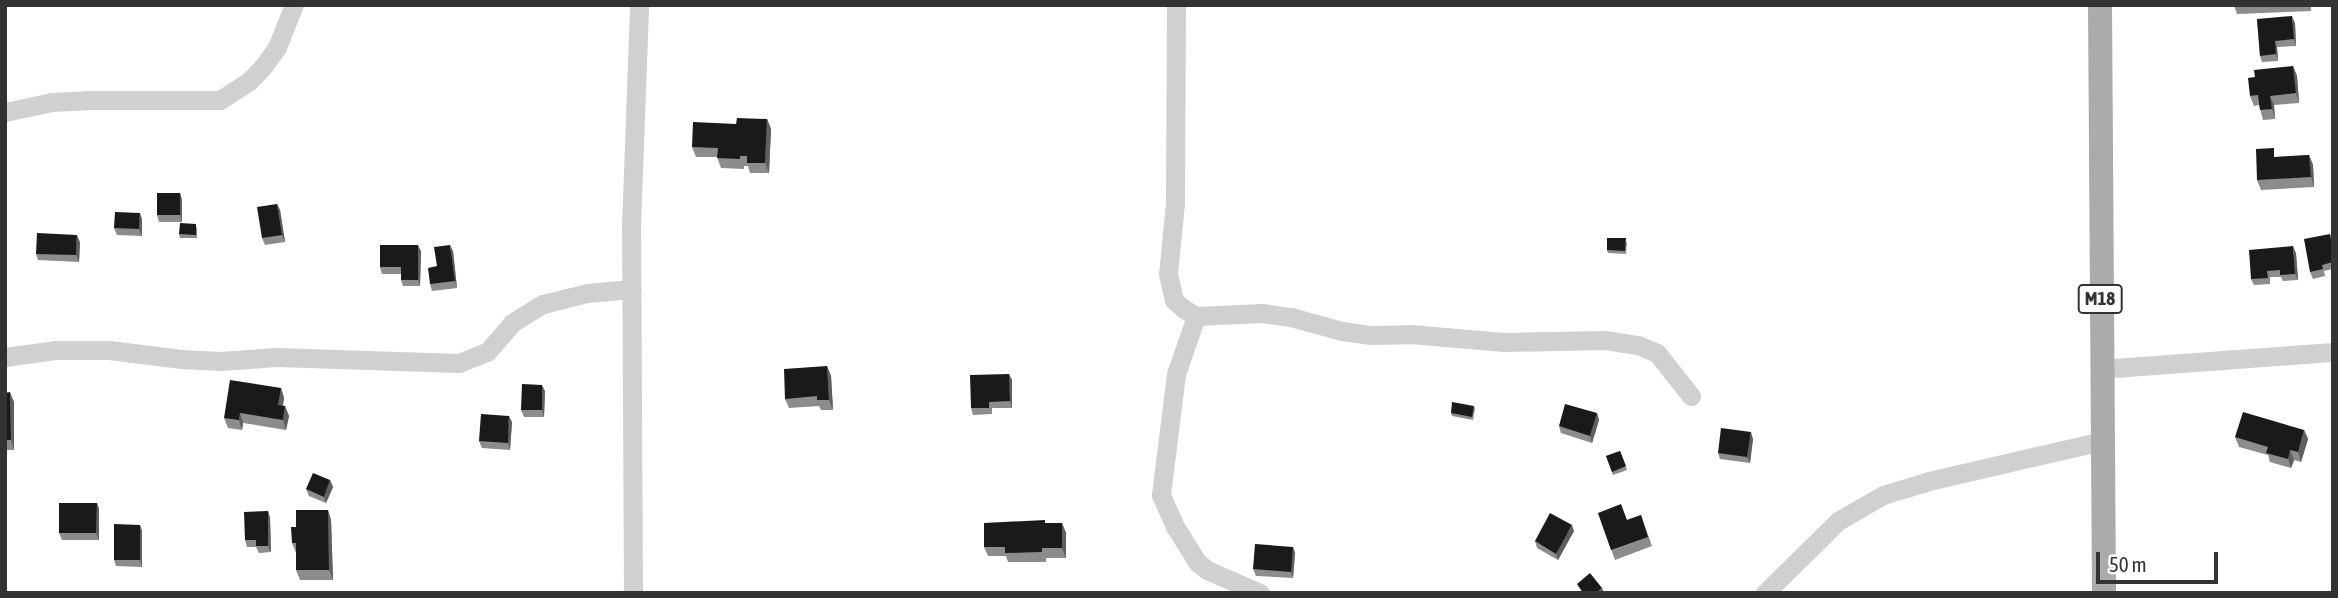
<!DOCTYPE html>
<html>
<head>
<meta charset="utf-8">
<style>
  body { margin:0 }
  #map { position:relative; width:2338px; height:598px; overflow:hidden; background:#fff; font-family:"Asap Condensed",sans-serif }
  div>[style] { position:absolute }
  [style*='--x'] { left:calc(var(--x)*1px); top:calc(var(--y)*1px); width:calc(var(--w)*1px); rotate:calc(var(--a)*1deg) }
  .minor>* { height:19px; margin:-9.5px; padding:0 9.5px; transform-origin:9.5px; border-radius:9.5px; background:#d0d0d0 }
  .major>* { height:24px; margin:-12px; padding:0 12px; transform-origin:12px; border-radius:12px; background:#ababab }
  .wall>* { inset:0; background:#8c8c8c }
  .shaded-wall>* { inset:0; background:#5f5f5f }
  .building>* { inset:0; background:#1a1a1a }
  span { translate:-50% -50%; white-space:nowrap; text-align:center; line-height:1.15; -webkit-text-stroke:7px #fff; paint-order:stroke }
  .shield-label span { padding:2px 5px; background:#fff; border:2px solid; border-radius:5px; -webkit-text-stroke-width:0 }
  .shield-label { font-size:19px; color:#333; font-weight:700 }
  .frame { position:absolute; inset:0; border:7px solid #333; pointer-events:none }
  .scale { position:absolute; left:2096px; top:552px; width:122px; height:32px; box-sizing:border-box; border:4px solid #333; border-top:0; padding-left:9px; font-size:21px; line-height:24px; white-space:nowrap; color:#333; -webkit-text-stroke:5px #fff; paint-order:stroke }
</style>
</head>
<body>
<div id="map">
  <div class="minor">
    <div style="--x:1176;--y:5;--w:198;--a:90.3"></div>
    <div style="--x:1175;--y:203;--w:71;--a:95.6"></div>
    <div style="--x:1168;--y:274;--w:27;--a:77"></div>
    <div style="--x:1174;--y:300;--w:13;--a:42"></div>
    <div style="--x:1184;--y:309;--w:14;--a:30"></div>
    <div style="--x:1196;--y:316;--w:66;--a:-2.6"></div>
    <div style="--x:1262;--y:313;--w:29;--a:8"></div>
    <div style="--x:1291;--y:317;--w:53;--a:15.4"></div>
    <div style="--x:1342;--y:331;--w:29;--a:8"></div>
    <div style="--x:1371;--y:335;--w:39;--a:-1"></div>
    <div style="--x:1410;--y:334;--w:94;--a:4.9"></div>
    <div style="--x:1504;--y:342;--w:101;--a:-1.1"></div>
    <div style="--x:1605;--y:340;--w:33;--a:9"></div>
    <div style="--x:1638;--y:345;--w:21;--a:23"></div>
    <div style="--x:1657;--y:353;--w:55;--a:51.7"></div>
    <div style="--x:5;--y:112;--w:48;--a:-12"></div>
    <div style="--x:52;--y:102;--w:35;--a:-3"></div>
    <div style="--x:87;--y:100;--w:133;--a:0"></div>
    <div style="--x:220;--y:100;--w:35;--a:-33"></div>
    <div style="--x:249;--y:81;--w:18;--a:-45"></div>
    <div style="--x:262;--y:68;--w:26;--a:-54"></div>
    <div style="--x:277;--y:47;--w:45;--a:-68"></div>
    <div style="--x:1196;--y:316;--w:61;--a:109"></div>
    <div style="--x:1176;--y:374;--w:122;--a:97.1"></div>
    <div style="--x:1161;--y:495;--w:36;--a:66"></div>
    <div style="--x:1176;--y:528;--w:40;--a:58"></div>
    <div style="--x:1197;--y:562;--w:13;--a:39"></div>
    <div style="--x:1207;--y:570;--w:58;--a:23.5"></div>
    <div style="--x:5;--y:357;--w:50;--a:-8"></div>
    <div style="--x:55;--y:350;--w:54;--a:0"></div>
    <div style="--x:109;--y:350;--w:73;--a:7.1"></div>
    <div style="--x:181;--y:359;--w:40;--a:2.9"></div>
    <div style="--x:221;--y:361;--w:55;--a:-4.2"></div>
    <div style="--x:276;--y:357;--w:183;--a:1.9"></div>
    <div style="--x:459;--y:363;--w:31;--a:-22"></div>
    <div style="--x:488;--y:351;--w:37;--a:-49"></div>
    <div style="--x:512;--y:323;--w:36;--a:-32"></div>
    <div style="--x:543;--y:304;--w:45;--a:-14"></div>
    <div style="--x:587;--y:293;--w:45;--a:-5.1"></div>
    <div style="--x:2100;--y:369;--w:234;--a:-4.2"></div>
    <div style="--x:633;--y:593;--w:366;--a:-90.3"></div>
    <div style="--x:631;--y:227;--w:222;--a:-87.9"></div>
    <div style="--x:1765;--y:593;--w:103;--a:-44.6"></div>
    <div style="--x:1838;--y:521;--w:52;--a:-30"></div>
    <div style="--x:1883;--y:495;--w:48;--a:-16.9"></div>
    <div style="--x:1929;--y:481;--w:178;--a:-13"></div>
  </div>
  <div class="major">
    <div style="--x:2100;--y:5;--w:588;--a:89.61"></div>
  </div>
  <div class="wall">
    <div style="clip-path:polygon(2234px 5px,2311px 5px,2311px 11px,2237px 14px)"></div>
    <div style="clip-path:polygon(2257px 19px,2295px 23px,2296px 46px,2277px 47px,2278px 61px,2262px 62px,2260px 56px)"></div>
    <div style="clip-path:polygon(2293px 66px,2297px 76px,2299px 103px,2274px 105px,2275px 119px,2263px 120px,2259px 105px,2254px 106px,2250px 96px,2255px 77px)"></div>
    <div style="clip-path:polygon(767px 119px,771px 129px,769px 173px,750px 173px,748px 166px,744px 166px,744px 169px,721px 168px,717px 157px,696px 157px,692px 147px,736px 124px)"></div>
    <div style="clip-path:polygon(2309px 155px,2313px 165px,2314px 187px,2261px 190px,2257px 180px,2277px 157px)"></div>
    <div style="clip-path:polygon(180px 193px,182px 200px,182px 222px,159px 222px,157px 215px)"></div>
    <div style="clip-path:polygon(277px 204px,280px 210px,285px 242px,265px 245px,262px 238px)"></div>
    <div style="clip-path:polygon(142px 219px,142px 236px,117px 235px,114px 228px)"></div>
    <div style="clip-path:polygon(197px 227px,197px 238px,180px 238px,179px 234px)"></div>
    <div style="clip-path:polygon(2330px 234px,2332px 241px,2333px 269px,2324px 271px,2325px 276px,2313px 279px,2310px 272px)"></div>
    <div style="clip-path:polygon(80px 242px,79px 262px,38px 260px,36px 254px)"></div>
    <div style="clip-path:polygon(1627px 242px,1626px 254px,1608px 253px,1607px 250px)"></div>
    <div style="clip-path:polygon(421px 251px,420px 286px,403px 286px,401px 280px,401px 274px,382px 274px,380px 267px)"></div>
    <div style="clip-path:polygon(453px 251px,457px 288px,432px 291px,430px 284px,437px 266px)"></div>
    <div style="clip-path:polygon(2296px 253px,2298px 280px,2283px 281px,2281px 277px,2270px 277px,2270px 284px,2254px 285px,2251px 279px)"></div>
    <div style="clip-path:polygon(827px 366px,831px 376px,833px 410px,821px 410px,819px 406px,789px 408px,785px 399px)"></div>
    <div style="clip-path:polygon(1009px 374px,1012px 380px,1012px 408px,992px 408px,992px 414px,973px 415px,971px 408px)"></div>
    <div style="clip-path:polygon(281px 388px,284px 398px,283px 406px,285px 406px,289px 416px,286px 430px,243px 423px,242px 430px,228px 428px,224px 418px)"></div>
    <div style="clip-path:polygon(545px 391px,544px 417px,524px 417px,521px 410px)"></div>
    <div style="clip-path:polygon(5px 393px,14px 402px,14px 450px,5px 450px)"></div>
    <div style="clip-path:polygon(1474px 406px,1475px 409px,1473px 420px,1452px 416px,1451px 413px)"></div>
    <div style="clip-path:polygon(1597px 413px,1599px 420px,1592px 443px,1561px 433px,1559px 426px)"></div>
    <div style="clip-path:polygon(512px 422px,510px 450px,482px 448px,479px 441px)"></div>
    <div style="clip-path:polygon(2304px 430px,2308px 439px,2301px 462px,2294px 460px,2291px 468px,2270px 462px,2268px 455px,2239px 447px,2235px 437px)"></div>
    <div style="clip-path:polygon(1753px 439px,1750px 463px,1720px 459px,1718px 453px)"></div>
    <div style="clip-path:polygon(1620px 451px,1627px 470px,1613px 475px,1606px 456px)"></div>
    <div style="clip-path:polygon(330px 480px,333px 487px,326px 503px,309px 496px,306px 489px)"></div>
    <div style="clip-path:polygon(97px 503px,99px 509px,99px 540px,62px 540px,59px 533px)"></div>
    <div style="clip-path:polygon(328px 510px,331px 520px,333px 580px,300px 580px,296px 570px,296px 553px,292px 543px,296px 527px)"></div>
    <div style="clip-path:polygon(268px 511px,270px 518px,271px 552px,259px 553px,256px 547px,247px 547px,245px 540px)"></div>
    <div style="clip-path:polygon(1598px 513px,1627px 520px,1641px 515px,1652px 546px,1615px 560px)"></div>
    <div style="clip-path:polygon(1046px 523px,1062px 523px,1066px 533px,1066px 558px,1046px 558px,1046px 562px,1008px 562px,1006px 556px,988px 556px,984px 547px)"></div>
    <div style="clip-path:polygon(140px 525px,142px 531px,142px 567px,116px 566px,114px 560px)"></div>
    <div style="clip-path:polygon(1574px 531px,1558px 560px,1537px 548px,1535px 541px)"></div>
    <div style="clip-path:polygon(1293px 547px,1295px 553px,1293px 578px,1256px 576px,1253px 569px)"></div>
  </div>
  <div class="shaded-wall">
    <div style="clip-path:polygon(2292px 16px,2295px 23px,2296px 46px,2294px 39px)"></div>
    <div style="clip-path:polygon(2275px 41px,2277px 47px,2278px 61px,2276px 54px)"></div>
    <div style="clip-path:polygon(2293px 66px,2297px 76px,2299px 103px,2296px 93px)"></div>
    <div style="clip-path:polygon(2270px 96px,2274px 105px,2275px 119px,2272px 109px)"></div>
    <div style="clip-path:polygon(767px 119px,771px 129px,769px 173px,765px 163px)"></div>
    <div style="clip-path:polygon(2309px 155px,2313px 165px,2314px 187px,2311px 177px)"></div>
    <div style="clip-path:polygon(180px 193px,182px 200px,182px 222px,180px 215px)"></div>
    <div style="clip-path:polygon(277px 204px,280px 210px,285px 242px,282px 235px)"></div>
    <div style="clip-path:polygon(140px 213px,142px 219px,142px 236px,139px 229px)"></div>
    <div style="clip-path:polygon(77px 235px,80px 242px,79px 262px,76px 255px)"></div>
    <div style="clip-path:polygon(418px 245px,421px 251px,420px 286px,418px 280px)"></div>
    <div style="clip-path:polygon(450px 245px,453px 251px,457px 288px,455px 281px)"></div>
    <div style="clip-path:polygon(2293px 246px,2296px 253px,2298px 280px,2295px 274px)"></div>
    <div style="clip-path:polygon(5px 249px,6px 253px,5px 293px)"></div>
    <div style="clip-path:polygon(827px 366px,831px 376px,833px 410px,829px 400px)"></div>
    <div style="clip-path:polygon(1009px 374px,1012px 380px,1012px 408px,1010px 401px)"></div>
    <div style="clip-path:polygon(542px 385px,545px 391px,544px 417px,542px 410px)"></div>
    <div style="clip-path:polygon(281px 388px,284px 398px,281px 415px,278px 405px)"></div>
    <div style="clip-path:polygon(10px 392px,14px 402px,14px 450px,11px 440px)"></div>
    <div style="clip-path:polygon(285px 406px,289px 416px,286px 430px,283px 420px)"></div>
    <div style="clip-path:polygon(240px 413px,243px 423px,242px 430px,239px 420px)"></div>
    <div style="clip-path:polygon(1597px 413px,1599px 420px,1592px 443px,1590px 436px)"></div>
    <div style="clip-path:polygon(509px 416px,512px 422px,510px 450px,508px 443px)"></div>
    <div style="clip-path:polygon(2304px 430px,2308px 439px,2301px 462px,2298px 452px)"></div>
    <div style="clip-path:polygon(1751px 432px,1753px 439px,1750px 463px,1747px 457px)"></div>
    <div style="clip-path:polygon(2290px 450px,2294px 460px,2291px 468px,2288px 459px)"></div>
    <div style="clip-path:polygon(330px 480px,333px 487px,326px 503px,324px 497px)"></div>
    <div style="clip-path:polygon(97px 503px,99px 509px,99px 540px,96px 533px)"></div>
    <div style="clip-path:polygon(328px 510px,331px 520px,333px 580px,329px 570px)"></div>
    <div style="clip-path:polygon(268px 511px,270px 518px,271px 552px,268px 546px)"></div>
    <div style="clip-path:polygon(1062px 523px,1066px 533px,1066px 558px,1062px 548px)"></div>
    <div style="clip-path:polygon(140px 525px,142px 531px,142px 567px,140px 560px)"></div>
    <div style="clip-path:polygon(1572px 525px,1574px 531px,1558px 560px,1556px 554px)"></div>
    <div style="clip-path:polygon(1293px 547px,1295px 553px,1293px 578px,1291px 572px)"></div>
    <div style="clip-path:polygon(1602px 588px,1604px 593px,1596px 593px)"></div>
  </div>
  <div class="building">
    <div style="clip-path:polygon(2292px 16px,2294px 39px,2275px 41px,2276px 54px,2260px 56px,2257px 19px)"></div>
    <div style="clip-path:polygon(2293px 66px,2296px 93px,2270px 96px,2272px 109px,2260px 110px,2258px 95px,2250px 96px,2248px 78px,2255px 77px,2254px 70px)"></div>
    <div style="clip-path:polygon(737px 118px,767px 119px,765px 163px,747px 163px,747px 156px,740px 156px,740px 159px,717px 158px,718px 148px,692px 147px,693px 122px,736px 124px)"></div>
    <div style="clip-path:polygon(2274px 148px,2274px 157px,2309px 155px,2311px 177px,2257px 180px,2256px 149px)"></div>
    <div style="clip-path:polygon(157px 193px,180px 193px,180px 215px,157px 215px)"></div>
    <div style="clip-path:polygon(277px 204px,282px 235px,262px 238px,257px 207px)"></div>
    <div style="clip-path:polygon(115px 212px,140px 213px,139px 229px,114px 228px)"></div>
    <div style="clip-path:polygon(180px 223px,196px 224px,196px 235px,179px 234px)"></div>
    <div style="clip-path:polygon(37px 233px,77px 235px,76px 255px,36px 254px)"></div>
    <div style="clip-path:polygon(2330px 234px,2333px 253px,2333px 262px,2322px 265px,2323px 269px,2310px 272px,2304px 239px)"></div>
    <div style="clip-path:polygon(1607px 238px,1626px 238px,1625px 251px,1607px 250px)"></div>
    <div style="clip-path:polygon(380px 245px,418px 245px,418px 280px,401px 280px,401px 267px,380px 267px)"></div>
    <div style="clip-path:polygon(450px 245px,455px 281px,430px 284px,428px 268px,437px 266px,434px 247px)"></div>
    <div style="clip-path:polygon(2293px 246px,2295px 274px,2280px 275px,2280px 270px,2267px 271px,2268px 278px,2251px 279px,2249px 250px)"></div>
    <div style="clip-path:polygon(827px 366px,829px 400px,817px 400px,817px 396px,785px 399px,784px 369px)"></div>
    <div style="clip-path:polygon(1009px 374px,1010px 401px,989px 402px,989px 408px,971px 408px,970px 375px)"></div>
    <div style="clip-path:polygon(230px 380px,281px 388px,278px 405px,285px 406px,283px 420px,240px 413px,239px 420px,224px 418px)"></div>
    <div style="clip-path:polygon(522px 384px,542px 385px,542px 410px,521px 410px)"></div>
    <div style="clip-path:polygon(10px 392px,11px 440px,5px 440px,5px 393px)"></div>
    <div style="clip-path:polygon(1452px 402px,1474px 406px,1472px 417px,1451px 413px)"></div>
    <div style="clip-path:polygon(1565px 404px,1597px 413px,1590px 436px,1559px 426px)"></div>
    <div style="clip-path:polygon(2243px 412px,2304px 430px,2298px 452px,2290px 450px,2288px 459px,2266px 453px,2268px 447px,2235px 437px)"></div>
    <div style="clip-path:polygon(481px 414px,509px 416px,508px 443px,479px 441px)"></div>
    <div style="clip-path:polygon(1721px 428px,1751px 432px,1747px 457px,1718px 453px)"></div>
    <div style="clip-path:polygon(1620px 451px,1626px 466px,1612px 472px,1606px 456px)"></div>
    <div style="clip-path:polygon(313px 473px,330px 480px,324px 497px,306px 489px)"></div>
    <div style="clip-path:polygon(59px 503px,97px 503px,96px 533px,59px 533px)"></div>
    <div style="clip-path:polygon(1621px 504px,1627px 520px,1641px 515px,1648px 537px,1611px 550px,1598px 513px)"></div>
    <div style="clip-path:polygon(296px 510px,328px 510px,329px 570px,296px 570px,296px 543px,292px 543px,291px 527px,296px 527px)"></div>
    <div style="clip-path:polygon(268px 511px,268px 546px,256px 546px,256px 540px,245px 540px,244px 512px)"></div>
    <div style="clip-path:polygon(1550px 513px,1572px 525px,1556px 554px,1535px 541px)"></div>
    <div style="clip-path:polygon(1045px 520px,1045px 523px,1062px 523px,1062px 548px,1042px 548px,1042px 552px,1005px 553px,1005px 547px,984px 547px,984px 523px)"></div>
    <div style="clip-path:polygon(114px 524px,140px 525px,140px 560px,114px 560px)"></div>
    <div style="clip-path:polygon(1255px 544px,1293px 547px,1291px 572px,1253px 569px)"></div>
    <div style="clip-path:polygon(1590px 573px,1602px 588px,1596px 593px,1583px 593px,1577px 584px)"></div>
  </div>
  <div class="shield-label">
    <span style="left:2100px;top:299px">M18</span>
  </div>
  <div class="frame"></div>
  <div class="scale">50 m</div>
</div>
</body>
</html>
